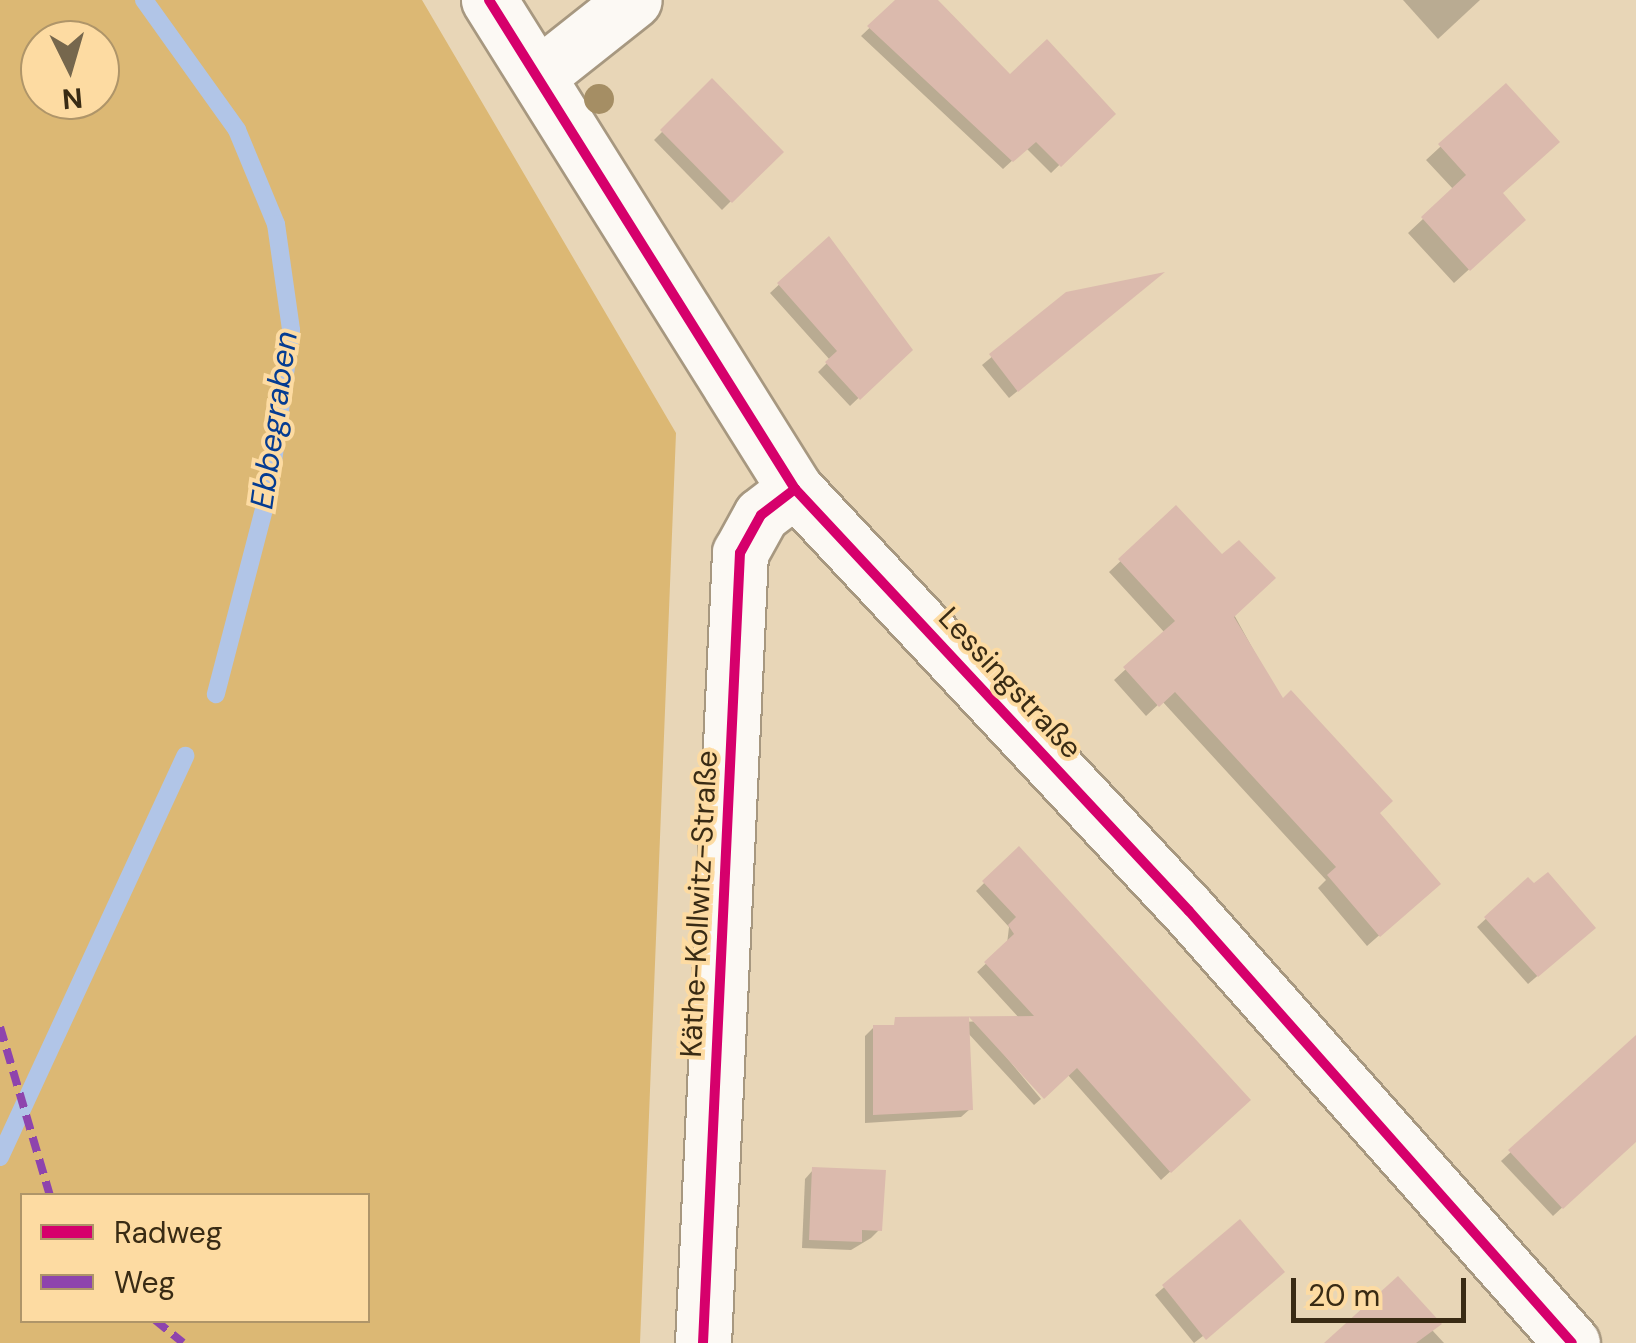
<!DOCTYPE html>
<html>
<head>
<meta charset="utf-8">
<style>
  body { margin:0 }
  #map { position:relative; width:1636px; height:1343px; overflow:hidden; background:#e8d6b7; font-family:"DM Sans",sans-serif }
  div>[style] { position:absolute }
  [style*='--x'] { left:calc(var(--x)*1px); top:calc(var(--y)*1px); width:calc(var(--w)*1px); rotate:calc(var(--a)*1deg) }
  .forest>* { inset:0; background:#dcb874 }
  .shadow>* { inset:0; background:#0003 }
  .stream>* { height:18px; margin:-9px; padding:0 9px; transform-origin:9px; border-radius:9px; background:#b1c5e7 }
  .building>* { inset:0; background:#dbbaad }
  .roads { filter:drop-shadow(2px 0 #a79880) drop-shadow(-2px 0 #a79880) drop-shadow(0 2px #a79880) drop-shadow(0 -2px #a79880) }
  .minor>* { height:55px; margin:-27.5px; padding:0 27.5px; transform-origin:27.5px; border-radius:27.5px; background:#fcf9f4 }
  .quiet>* { height:8px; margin-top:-4px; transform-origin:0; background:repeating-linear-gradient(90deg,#8e44ad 0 15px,transparent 0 23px) }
  .cycleway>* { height:10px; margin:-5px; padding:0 5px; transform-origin:5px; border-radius:5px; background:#d6006c }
  .trees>* { width:30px; height:30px; margin:-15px; border-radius:50%; background:#a58e64 }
  span { translate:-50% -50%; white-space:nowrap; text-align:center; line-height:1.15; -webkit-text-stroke:8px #fddba2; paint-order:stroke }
  .street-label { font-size:30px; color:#392b14 }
  .water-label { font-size:32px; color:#053c92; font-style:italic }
  .legend { position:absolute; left:20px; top:1193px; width:350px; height:130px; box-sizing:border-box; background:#fddba2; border:2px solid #af9569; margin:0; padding:12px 18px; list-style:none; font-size:30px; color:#392b14 }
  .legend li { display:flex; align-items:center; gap:20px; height:50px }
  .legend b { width:50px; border:2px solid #af9569 }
  .north { position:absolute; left:20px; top:20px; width:100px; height:100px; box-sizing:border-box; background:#fddba2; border:2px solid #af9569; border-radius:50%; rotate:175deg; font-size:28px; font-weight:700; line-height:40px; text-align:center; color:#392b14 }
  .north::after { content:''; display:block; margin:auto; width:35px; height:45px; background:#76674d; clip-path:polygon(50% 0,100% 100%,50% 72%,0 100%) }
  .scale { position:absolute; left:1291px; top:1278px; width:175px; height:45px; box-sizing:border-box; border:5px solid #392b14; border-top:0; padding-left:12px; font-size:30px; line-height:35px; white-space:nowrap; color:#392b14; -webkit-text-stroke:8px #fddba2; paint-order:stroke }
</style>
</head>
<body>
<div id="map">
  <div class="forest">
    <div style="clip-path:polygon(evenodd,0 0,422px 0,676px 433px,640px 1343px,0 1343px,0 0,40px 40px,100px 40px,100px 100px,40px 100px,40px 40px,0 0,22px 1196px,368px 1196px,368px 1320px,22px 1320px,22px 1196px)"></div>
  </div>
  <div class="shadow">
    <div style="clip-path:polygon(899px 0,934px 0,1010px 77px,1112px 114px,1051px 173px,1026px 148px,1003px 169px,861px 36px)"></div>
    <div style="clip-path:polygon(1403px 0,1480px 0,1438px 39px)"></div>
    <div style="clip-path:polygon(712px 82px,780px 152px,722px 210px,654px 140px)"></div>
    <div style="clip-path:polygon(1505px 87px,1500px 194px,1509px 233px,1454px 283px,1408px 233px,1454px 190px,1426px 160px)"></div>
    <div style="clip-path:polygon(828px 239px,909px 350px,850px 406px,818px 372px,830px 360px,770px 293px)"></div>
    <div style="clip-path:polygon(1153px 280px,1009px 398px,982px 365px,1068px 294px)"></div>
    <div style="clip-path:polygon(1176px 509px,1282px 702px,1377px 814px,1426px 894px,1367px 946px,1318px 888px,1326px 880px,1162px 701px,1146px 716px,1114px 680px,1165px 633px,1109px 572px)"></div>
    <div style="clip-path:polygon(1019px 849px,1248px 1100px,1161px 1180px,1067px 1074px,979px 1024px,1041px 1099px,1034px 1105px,967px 1032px,970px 1109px,961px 1117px,865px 1123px,865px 1036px,874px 1027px,1020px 1019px,977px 972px,1007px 944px,1009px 927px,976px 891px)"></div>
    <div style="clip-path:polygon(1528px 880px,1584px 936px,1528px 984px,1477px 927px)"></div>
    <div style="clip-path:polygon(1617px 1056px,1636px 1077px,1636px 1139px,1553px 1216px,1501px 1161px)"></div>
    <div style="clip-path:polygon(813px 1170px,880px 1229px,871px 1238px,851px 1250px,802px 1248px,805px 1179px)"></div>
    <div style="clip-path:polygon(1240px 1222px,1273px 1281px,1194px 1343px,1155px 1295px)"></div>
    <div style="clip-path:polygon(1432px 1330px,1444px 1343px,1328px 1343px)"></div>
  </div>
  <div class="stream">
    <div style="--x:144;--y:0;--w:160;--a:54.4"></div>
    <div style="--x:237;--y:130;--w:102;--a:67.5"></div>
    <div style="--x:276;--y:224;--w:107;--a:81.9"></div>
    <div style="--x:291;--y:330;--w:162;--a:97.8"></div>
    <div style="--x:269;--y:490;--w:211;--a:104.6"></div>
    <div style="--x:0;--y:1157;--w:442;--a:-65.2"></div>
  </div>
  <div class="building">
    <div style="clip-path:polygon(895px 0,938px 0,1010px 74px,1047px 39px,1116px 114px,1061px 167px,1036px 142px,1013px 162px,867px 26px)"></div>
    <div style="clip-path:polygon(712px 78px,784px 152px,732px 203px,660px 130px)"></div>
    <div style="clip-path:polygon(1506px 83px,1560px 142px,1503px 193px,1526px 220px,1470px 271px,1421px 217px,1466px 175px,1438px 144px)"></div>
    <div style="clip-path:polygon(829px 236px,913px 350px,860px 400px,825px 362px,837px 351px,777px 283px)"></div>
    <div style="clip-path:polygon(1165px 272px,1018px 392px,989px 354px,1066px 292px)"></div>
    <div style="clip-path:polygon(1176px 505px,1222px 554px,1239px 540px,1276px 578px,1234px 617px,1283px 698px,1291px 690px,1393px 801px,1380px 813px,1441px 884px,1380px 937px,1327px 875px,1336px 867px,1175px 692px,1159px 707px,1123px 667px,1175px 621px,1118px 559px)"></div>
    <div style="clip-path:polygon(1019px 846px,1251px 1100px,1171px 1173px,1077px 1068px,1044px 1099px,969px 1017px,973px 1110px,873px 1115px,873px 1025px,894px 1025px,895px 1017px,1034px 1016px,984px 962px,1014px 934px,1008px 925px,1016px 917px,982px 881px)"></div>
    <div style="clip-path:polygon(1548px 872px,1596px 928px,1538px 977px,1484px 917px,1528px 877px,1534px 883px)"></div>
    <div style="clip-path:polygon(1636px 1035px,1636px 1142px,1563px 1209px,1508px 1150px)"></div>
    <div style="clip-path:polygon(812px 1167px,886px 1170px,882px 1231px,862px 1230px,862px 1242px,809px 1240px)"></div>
    <div style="clip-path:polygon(1240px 1219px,1285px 1272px,1206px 1340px,1162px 1285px)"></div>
    <div style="clip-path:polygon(1398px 1276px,1442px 1324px,1416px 1343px,1324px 1343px)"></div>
  </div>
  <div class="roads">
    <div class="minor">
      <div style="--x:489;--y:0;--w:577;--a:57.96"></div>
      <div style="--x:795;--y:489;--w:577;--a:46.97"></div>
      <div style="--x:1189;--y:911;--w:577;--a:48.44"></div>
      <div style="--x:538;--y:76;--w:122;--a:-38.4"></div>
      <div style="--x:703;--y:1343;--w:791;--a:-87.32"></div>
      <div style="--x:740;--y:553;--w:43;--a:-61.1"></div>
      <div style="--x:761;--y:515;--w:43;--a:-37.4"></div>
    </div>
  </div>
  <div class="quiet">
    <div style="--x:0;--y:1027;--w:176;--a:73.5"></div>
    <div style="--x:155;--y:1320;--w:36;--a:39"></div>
  </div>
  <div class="cycleway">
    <div style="--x:489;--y:0;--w:577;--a:57.96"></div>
    <div style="--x:795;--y:489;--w:577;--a:46.97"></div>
    <div style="--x:1189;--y:911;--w:577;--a:48.44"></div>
    <div style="--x:703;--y:1343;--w:791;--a:-87.32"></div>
    <div style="--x:740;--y:553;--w:43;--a:-61.1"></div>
    <div style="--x:761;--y:515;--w:43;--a:-37.4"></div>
  </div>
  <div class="trees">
    <div style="left:599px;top:99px"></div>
  </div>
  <div class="street-label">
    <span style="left:1010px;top:683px;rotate:47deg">Lessingstraße</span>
    <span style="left:699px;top:904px;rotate:-87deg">Käthe-Kollwitz-Straße</span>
  </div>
  <div class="water-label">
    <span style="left:274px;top:420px;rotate:-82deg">Ebbegraben</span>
  </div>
  <ul class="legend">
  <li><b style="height:12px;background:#d6006c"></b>Radweg</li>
  <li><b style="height:12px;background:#8e44ad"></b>Weg</li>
  </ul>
  <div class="north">N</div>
  <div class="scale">20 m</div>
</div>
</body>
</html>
